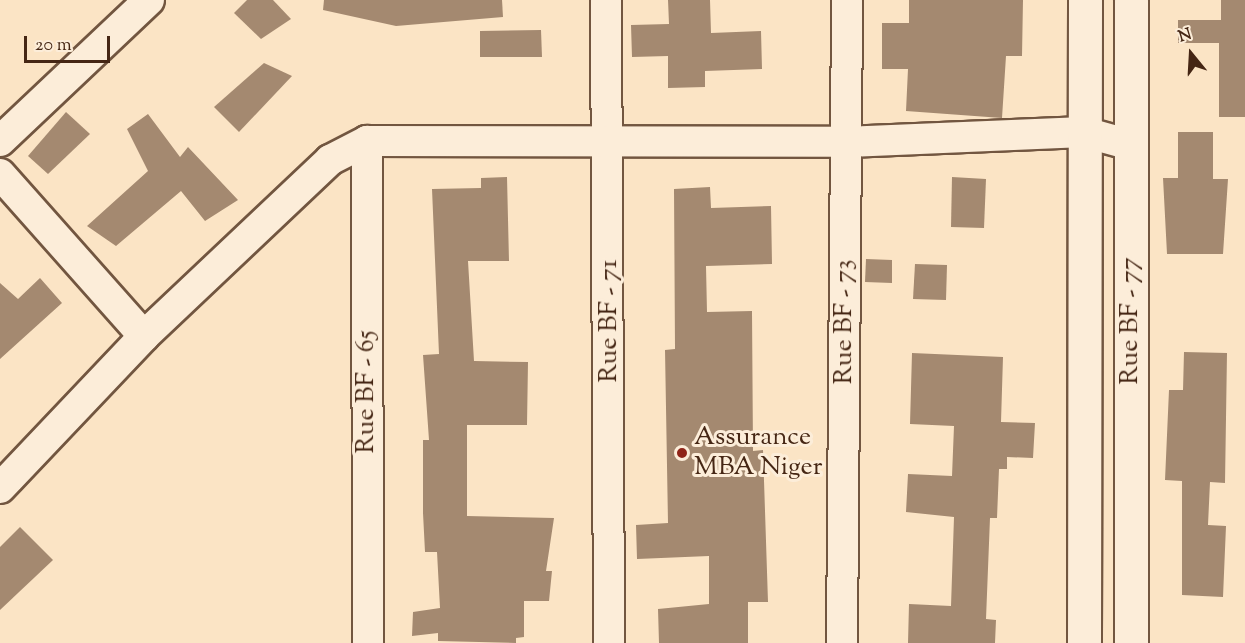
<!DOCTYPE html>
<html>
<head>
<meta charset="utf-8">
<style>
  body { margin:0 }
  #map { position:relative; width:1245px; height:643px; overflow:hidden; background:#fbe4c5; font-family:"Sorts Mill Goudy",serif }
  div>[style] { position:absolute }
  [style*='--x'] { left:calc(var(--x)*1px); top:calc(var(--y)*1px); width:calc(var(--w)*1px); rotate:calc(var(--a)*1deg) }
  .building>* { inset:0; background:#a48970 }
  .roads { filter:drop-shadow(2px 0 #725640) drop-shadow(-2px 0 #725640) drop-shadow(0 2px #725640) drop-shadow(0 -2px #725640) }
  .minor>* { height:30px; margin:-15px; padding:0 15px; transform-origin:15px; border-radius:15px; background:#fcedd9 }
  .secondary>* { height:33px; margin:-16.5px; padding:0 16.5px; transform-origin:16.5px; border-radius:16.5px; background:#fcedd9 }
  .dots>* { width:16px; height:16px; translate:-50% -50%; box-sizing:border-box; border:3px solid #fcedd9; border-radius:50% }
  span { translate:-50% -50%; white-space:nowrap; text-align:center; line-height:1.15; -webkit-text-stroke:6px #fcedd9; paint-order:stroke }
  .street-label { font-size:26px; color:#452614 }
  .poi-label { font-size:26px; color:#452614 }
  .left { translate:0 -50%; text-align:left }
  .north { position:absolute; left:1161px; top:24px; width:60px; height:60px; -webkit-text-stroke:4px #fcedd9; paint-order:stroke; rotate:342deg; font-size:16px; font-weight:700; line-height:24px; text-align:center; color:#452614 }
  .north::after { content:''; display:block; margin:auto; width:21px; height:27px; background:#452614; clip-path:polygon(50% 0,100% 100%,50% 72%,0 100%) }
  .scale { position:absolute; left:24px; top:36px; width:86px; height:27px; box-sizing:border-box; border:3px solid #452614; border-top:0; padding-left:8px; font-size:18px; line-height:21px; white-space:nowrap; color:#452614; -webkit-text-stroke:4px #fcedd9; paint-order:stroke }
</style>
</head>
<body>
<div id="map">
  <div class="building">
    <div style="clip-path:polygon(247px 0,273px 0,291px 19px,261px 39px,234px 13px)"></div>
    <div style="clip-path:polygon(324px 0,502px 0,503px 17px,396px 26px,323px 10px)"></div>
    <div style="clip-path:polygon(668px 0,710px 0,711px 33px,761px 31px,762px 69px,705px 71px,705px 87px,668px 88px,668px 56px,632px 57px,631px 25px,669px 24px)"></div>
    <div style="clip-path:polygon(909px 0,1023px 0,1022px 56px,1006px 56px,1002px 118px,906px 111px,908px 69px,882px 69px,882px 23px,909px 23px)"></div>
    <div style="clip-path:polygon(1221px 0,1245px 0,1245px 117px,1219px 117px,1219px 43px,1178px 43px,1178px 20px,1221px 20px)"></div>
    <div style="clip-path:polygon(541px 30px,542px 57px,480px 57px,480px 31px)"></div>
    <div style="clip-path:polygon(264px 63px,292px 76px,239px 132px,214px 107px)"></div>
    <div style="clip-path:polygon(66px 112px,90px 134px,48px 174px,28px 156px)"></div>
    <div style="clip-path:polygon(148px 114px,180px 157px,188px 147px,238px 200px,205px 221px,181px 191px,116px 246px,87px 226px,148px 171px,127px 129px)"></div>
    <div style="clip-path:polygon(1178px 132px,1213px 132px,1213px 179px,1228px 179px,1223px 254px,1167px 254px,1163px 178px,1178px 178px)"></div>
    <div style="clip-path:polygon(507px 177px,509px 261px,468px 261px,474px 361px,528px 362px,527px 425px,467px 425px,467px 516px,554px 518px,546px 571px,552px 571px,549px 601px,524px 601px,524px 637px,516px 638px,516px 643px,438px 641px,438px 633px,412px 636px,413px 612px,440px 608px,437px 552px,425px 552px,423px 513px,423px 440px,429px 440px,423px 355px,439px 354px,432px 189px,481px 188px,481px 178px)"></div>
    <div style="clip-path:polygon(952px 177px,986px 179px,984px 228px,951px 227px)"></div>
    <div style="clip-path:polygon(710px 187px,711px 208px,771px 206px,772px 264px,706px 266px,707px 312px,752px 311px,753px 451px,763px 450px,768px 602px,748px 602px,748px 643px,659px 643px,658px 609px,709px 604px,709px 556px,637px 559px,636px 525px,668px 523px,665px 350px,675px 349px,674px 189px)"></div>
    <div style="clip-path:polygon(866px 259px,892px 260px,892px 283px,865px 282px)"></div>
    <div style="clip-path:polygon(915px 264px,947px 265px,946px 300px,913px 299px)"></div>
    <div style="clip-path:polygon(40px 278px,62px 303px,0 359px,0 283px,18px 299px)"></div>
    <div style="clip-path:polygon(1184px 352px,1227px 353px,1225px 483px,1210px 482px,1208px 525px,1226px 526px,1223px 597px,1182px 595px,1182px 481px,1165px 480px,1169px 390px,1183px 390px)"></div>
    <div style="clip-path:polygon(912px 353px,1003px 357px,1001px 422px,1035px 423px,1033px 458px,1007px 457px,1007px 469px,999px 469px,997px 518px,990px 518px,986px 619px,996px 620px,995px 643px,908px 643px,909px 604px,951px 606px,954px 517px,906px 512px,908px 474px,952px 476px,954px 426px,910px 424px)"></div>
    <div style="clip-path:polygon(20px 527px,53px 560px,0 610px,0 547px)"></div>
  </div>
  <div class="roads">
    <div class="minor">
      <div style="--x:606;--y:0;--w:643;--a:89.73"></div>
      <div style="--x:0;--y:141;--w:205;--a:-43.4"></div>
      <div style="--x:367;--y:141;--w:502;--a:89.89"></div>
      <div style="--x:0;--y:174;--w:217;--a:48.4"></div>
      <div style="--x:0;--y:488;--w:209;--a:-46.5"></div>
      <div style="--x:144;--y:336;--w:256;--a:-43.4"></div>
      <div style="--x:330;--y:160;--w:42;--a:-27.2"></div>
      <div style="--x:367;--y:141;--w:479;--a:0.1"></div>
      <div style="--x:846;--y:142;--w:238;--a:-2.4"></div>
      <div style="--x:1084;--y:132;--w:49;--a:15.5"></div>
      <div style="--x:842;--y:643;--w:643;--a:-89.55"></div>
    </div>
    <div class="secondary">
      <div style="--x:1131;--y:0;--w:643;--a:90"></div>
      <div style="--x:1084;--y:643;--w:643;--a:-89.91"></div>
    </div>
  </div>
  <div class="dots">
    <div style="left:682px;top:453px;background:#8f2418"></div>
  </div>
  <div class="street-label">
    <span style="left:610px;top:321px;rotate:-90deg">Rue BF - 71</span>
    <span style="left:1131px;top:321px;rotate:-90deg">Rue BF - 77</span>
    <span style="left:845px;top:322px;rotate:-90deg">Rue BF - 73</span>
    <span style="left:367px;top:392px;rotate:-90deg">Rue BF - 65</span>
  </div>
  <div class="poi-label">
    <span class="left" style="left:694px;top:453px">Assurance<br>MBA Niger</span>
  </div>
  <div class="north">N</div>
  <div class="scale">20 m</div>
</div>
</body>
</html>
